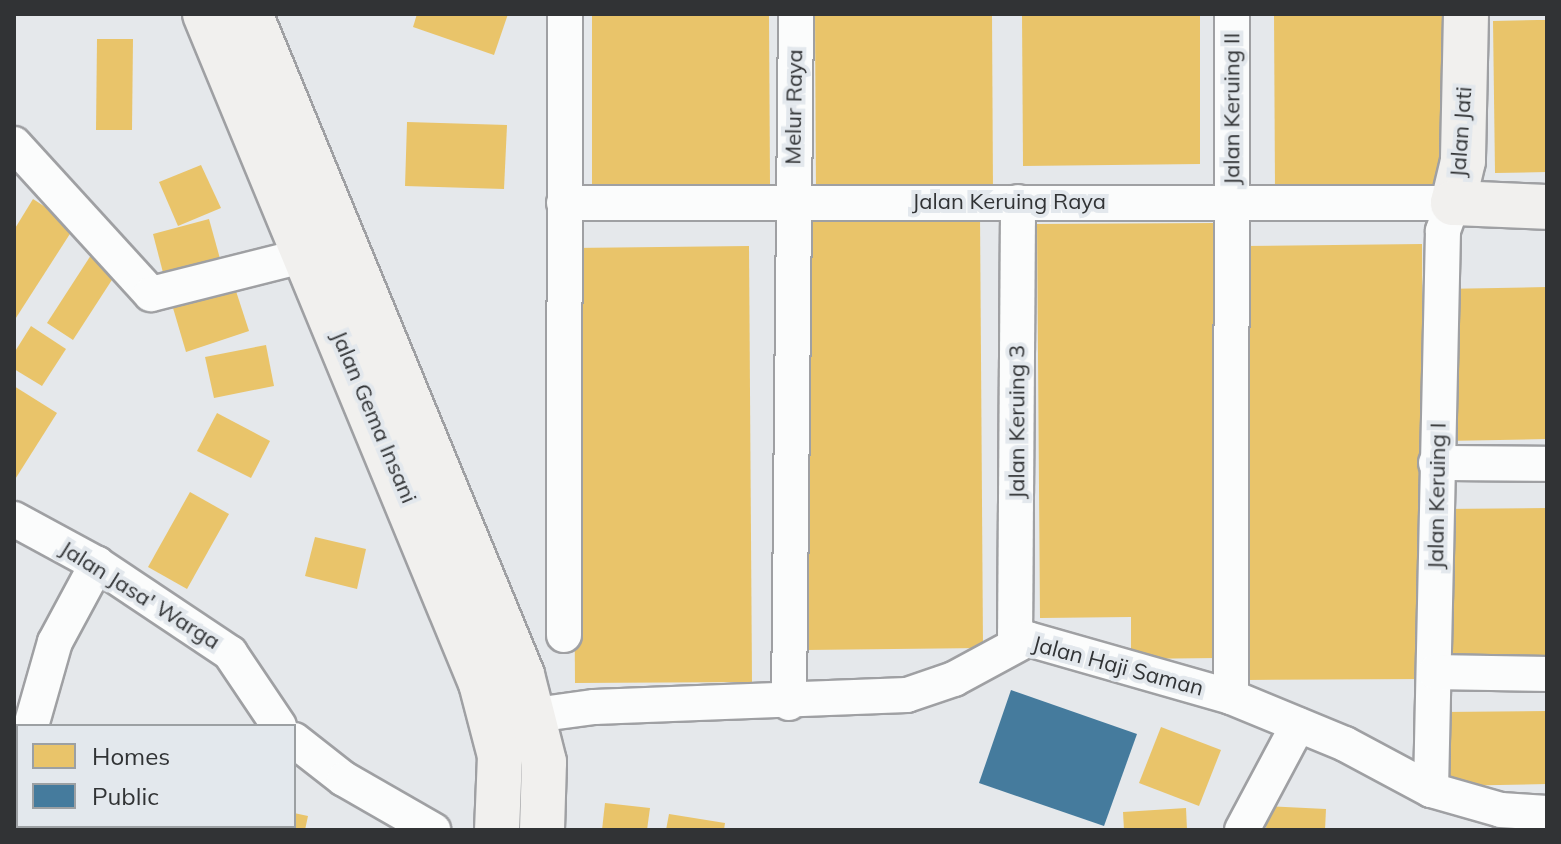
<!DOCTYPE html>
<html>
<head>
<meta charset="utf-8">
<style>
  body { margin:0 }
  #map { position:relative; width:1561px; height:844px; overflow:hidden; background:#e5e8eb; font-family:Mulish,sans-serif }
  div>[style] { position:absolute }
  [style*='--x'] { left:calc(var(--x)*1px); top:calc(var(--y)*1px); width:calc(var(--w)*1px); rotate:calc(var(--a)*1deg) }
  .homes>* { inset:0; background:#e9c46a }
  .public>* { inset:0; background:#457b9d }
  .roads { filter:drop-shadow(2px 0 #9fa0a3) drop-shadow(-2px 0 #9fa0a3) drop-shadow(0 2px #9fa0a3) drop-shadow(0 -2px #9fa0a3) }
  .street>* { height:34px; margin:-17px; padding:0 17px; transform-origin:17px; border-radius:17px; background:#fbfcfc }
  .secondary>* { height:44px; margin:-22px; padding:0 22px; transform-origin:22px; border-radius:22px; background:#f1f0ee }
  span { translate:-50% -50%; white-space:nowrap; text-align:center; line-height:1.15; -webkit-text-stroke:8px #e3e8ed; paint-order:stroke }
  .street-label { font-size:22px; color:#313335 }
  .frame { position:absolute; inset:0; border:16px solid #313335; pointer-events:none }
  .legend { position:absolute; left:16px; top:724px; width:280px; height:104px; box-sizing:border-box; background:#e3e8ed; border:2px solid #9ca0a3; margin:0; padding:10px 14px; list-style:none; font-size:24px; color:#313335 }
  .legend li { display:flex; align-items:center; gap:16px; height:40px }
  .legend b { width:40px; border:2px solid #9ca0a3 }
</style>
</head>
<body>
<div id="map">
  <div class="homes">
    <div style="clip-path:polygon(417px 14px,508px 14px,494px 55px,413px 27px)"></div>
    <div style="clip-path:polygon(592px 14px,769px 14px,770px 185px,592px 186px)"></div>
    <div style="clip-path:polygon(815px 14px,992px 14px,993px 192px,816px 193px)"></div>
    <div style="clip-path:polygon(1022px 14px,1200px 14px,1200px 164px,1023px 166px)"></div>
    <div style="clip-path:polygon(1274px 14px,1451px 14px,1452px 188px,1275px 190px)"></div>
    <div style="clip-path:polygon(1538px 20px,1547px 20px,1547px 172px,1495px 173px,1493px 21px)"></div>
    <div style="clip-path:polygon(97px 39px,133px 39px,132px 130px,96px 130px)"></div>
    <div style="clip-path:polygon(407px 122px,507px 125px,504px 189px,405px 186px)"></div>
    <div style="clip-path:polygon(201px 165px,221px 208px,178px 226px,159px 182px)"></div>
    <div style="clip-path:polygon(33px 199px,75px 226px,14px 321px,14px 230px)"></div>
    <div style="clip-path:polygon(980px 213px,983px 648px,805px 650px,803px 215px)"></div>
    <div style="clip-path:polygon(209px 219px,224px 273px,167px 288px,153px 234px)"></div>
    <div style="clip-path:polygon(1215px 223px,1217px 658px,1131px 659px,1131px 617px,1040px 618px,1037px 224px)"></div>
    <div style="clip-path:polygon(1422px 244px,1425px 679px,1247px 680px,1244px 246px)"></div>
    <div style="clip-path:polygon(749px 246px,752px 682px,575px 683px,572px 248px)"></div>
    <div style="clip-path:polygon(93px 252px,119px 269px,73px 340px,47px 323px)"></div>
    <div style="clip-path:polygon(1547px 287px,1547px 439px,1444px 441px,1441px 289px)"></div>
    <div style="clip-path:polygon(235px 288px,249px 331px,186px 352px,173px 308px)"></div>
    <div style="clip-path:polygon(31px 326px,66px 349px,42px 386px,14px 369px,14px 353px)"></div>
    <div style="clip-path:polygon(266px 345px,274px 386px,214px 398px,205px 357px)"></div>
    <div style="clip-path:polygon(14px 386px,57px 413px,14px 481px)"></div>
    <div style="clip-path:polygon(217px 413px,270px 441px,251px 478px,197px 451px)"></div>
    <div style="clip-path:polygon(190px 492px,229px 514px,187px 589px,148px 567px)"></div>
    <div style="clip-path:polygon(1547px 508px,1547px 660px,1443px 662px,1440px 509px)"></div>
    <div style="clip-path:polygon(315px 537px,366px 549px,357px 589px,305px 576px)"></div>
    <div style="clip-path:polygon(1547px 711px,1547px 784px,1444px 786px,1442px 712px)"></div>
    <div style="clip-path:polygon(1161px 727px,1221px 750px,1199px 806px,1139px 783px)"></div>
    <div style="clip-path:polygon(605px 803px,650px 808px,647px 830px,602px 830px)"></div>
    <div style="clip-path:polygon(1267px 806px,1326px 809px,1325px 830px,1266px 830px)"></div>
    <div style="clip-path:polygon(1186px 808px,1187px 830px,1124px 830px,1123px 812px)"></div>
    <div style="clip-path:polygon(294px 813px,308px 816px,305px 830px,259px 830px,294px 826px)"></div>
    <div style="clip-path:polygon(669px 814px,725px 823px,724px 830px,666px 830px)"></div>
  </div>
  <div class="public">
    <div style="clip-path:polygon(1011px 690px,1137px 734px,1104px 826px,979px 783px)"></div>
  </div>
  <div class="roads">
    <div class="street">
      <div style="--x:14;--y:144;--w:203;--a:47.6"></div>
      <div style="--x:151;--y:294;--w:160;--a:-14.1"></div>
      <div style="--x:564;--y:203;--w:889;--a:0"></div>
      <div style="--x:1453;--y:203;--w:30;--a:110"></div>
      <div style="--x:1443;--y:231;--w:559;--a:91.23"></div>
      <div style="--x:1436;--y:463;--w:111;--a:0.5"></div>
      <div style="--x:14;--y:519;--w:94;--a:28.5"></div>
      <div style="--x:97;--y:564;--w:160;--a:33.8"></div>
      <div style="--x:230;--y:653;--w:88;--a:56.1"></div>
      <div style="--x:564;--y:635;--w:621;--a:-89.91"></div>
      <div style="--x:1015;--y:642;--w:440;--a:-89.6"></div>
      <div style="--x:1435;--y:672;--w:112;--a:1"></div>
      <div style="--x:1231;--y:697;--w:683;--a:-89.92"></div>
      <div style="--x:789;--y:703;--w:689;--a:-89.42"></div>
      <div style="--x:535;--y:715;--w:60;--a:-7.7"></div>
      <div style="--x:594;--y:707;--w:313;--a:-2.2"></div>
      <div style="--x:907;--y:695;--w:50;--a:-18.8"></div>
      <div style="--x:954;--y:679;--w:84;--a:-28.4"></div>
      <div style="--x:1028;--y:639;--w:211;--a:15.9"></div>
      <div style="--x:1231;--y:697;--w:123;--a:22.4"></div>
      <div style="--x:1345;--y:744;--w:98;--a:28.1"></div>
      <div style="--x:1431;--y:790;--w:73;--a:15.9"></div>
      <div style="--x:1501;--y:810;--w:46;--a:3.7"></div>
      <div style="--x:31;--y:726;--w:87;--a:-74.1"></div>
      <div style="--x:55;--y:642;--w:89;--a:-61.7"></div>
      <div style="--x:294;--y:740;--w:63;--a:38"></div>
      <div style="--x:344;--y:779;--w:103;--a:29.8"></div>
      <div style="--x:18;--y:830;--w:4;--a:-90"></div>
      <div style="--x:1242;--y:830;--w:119;--a:-61.9"></div>
    </div>
    <div class="secondary">
      <div style="--x:205;--y:14;--w:724;--a:67.58"></div>
      <div style="--x:481;--y:683;--w:75;--a:75.4"></div>
      <div style="--x:500;--y:756;--w:74;--a:92.3"></div>
      <div style="--x:250;--y:14;--w:715;--a:67.63"></div>
      <div style="--x:522;--y:675;--w:90;--a:75.8"></div>
      <div style="--x:544;--y:762;--w:68;--a:91.7"></div>
      <div style="--x:1466;--y:14;--w:147;--a:91.2"></div>
      <div style="--x:1463;--y:161;--w:43;--a:103.4"></div>
      <div style="--x:1453;--y:203;--w:94;--a:2.4"></div>
    </div>
  </div>
  <div class="street-label">
    <span style="left:794px;top:107px;rotate:-89deg">Melur Raya</span>
    <span style="left:1232px;top:109px;rotate:-90deg">Jalan Keruing II</span>
    <span style="left:1461px;top:132px;rotate:-86deg">Jalan Jati</span>
    <span style="left:1009px;top:202px">Jalan Keruing Raya</span>
    <span style="left:374px;top:417px;rotate:67deg">Jalan Gema Insani</span>
    <span style="left:1017px;top:422px;rotate:-90deg">Jalan Keruing 3</span>
    <span style="left:1437px;top:496px;rotate:-89deg">Jalan Keruing I</span>
    <span style="left:140px;top:595px;rotate:32deg">Jalan Jasa' Warga</span>
    <span style="left:1118px;top:666px;rotate:15deg">Jalan Haji Saman</span>
  </div>
  <div class="frame"></div>
  <ul class="legend">
  <li><b style="height:22px;background:#e9c46a"></b>Homes</li>
  <li><b style="height:22px;background:#457b9d"></b>Public</li>
  </ul>
</div>
</body>
</html>
